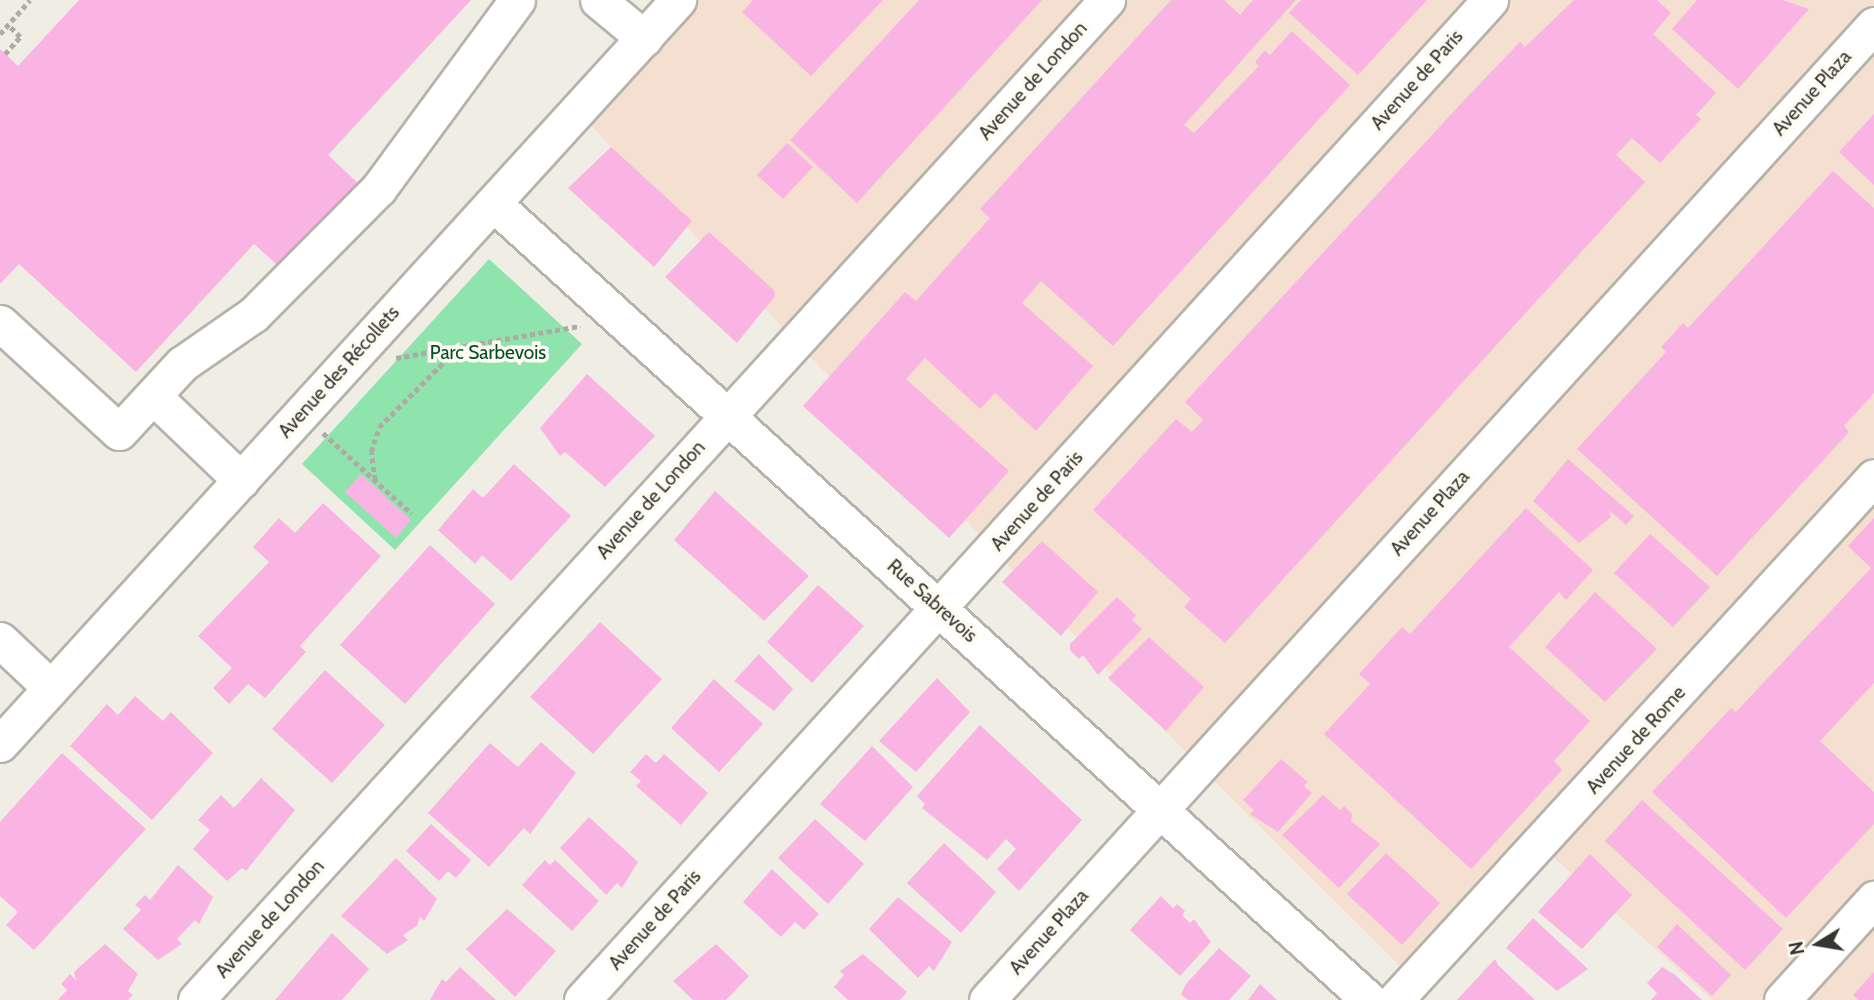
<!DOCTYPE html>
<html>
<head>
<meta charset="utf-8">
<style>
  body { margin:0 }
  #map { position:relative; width:1874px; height:1000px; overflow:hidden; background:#f0eee4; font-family:Cabin,sans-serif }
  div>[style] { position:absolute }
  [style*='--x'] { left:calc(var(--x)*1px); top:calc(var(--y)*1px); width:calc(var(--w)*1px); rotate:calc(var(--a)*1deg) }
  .industrial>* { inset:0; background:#f4dfd1 }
  .green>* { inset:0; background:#8fe3ac }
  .building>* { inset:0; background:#fab4e3 }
  .path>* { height:4.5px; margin-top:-2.25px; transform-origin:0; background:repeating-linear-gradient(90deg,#adaba3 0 5px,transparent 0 8.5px) }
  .roads { filter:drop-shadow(2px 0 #b5b3a9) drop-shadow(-2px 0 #b5b3a9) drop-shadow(0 2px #b5b3a9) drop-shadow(0 -2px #b5b3a9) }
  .minor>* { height:35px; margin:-17.5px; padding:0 17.5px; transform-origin:17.5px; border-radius:17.5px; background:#fff }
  span { translate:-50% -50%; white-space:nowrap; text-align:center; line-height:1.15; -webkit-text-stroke:7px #fefbf1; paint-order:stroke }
  .street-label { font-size:19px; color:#363531 }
  .park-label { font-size:19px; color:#004e29 }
  .north { position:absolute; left:1783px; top:909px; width:70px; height:70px; -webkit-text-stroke:5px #fefbf1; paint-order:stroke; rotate:259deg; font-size:19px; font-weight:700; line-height:28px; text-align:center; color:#363531 }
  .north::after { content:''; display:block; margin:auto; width:24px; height:32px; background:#363531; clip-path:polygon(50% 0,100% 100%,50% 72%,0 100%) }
</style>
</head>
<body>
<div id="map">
  <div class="industrial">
    <div style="clip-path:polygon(678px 0,1874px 0,1874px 1000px,1712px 1000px,1541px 846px,1415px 981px,1199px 766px,577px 111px)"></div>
  </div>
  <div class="green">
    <div style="clip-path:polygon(489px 259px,582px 344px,395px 550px,302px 464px)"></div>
  </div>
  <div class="building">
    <div style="clip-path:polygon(79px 0,471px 0,328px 155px,361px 186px,284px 271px,254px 244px,136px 372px,19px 264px,0 284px,0 49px,18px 66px)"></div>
    <div style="clip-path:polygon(753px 0,883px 0,811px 76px,742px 12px)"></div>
    <div style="clip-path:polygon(919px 0,1042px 0,857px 203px,790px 140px)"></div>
    <div style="clip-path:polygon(1171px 0,1224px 0,1240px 15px,1253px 0,1296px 0,1184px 125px,1194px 133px,1259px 66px,1255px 62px,1265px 50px,1270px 55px,1292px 31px,1350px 85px,1113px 346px,1041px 281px,1022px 303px,1093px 366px,1036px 431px,995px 393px,980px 409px,925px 358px,906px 379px,1009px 471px,949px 538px,803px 406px,905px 292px,916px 301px,990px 218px,980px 209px)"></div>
    <div style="clip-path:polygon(1301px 0,1427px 0,1358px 75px,1289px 13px)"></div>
    <div style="clip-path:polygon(1574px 0,1657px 0,1671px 13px,1653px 34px,1716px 93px,1696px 115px,1701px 119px,1660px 163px,1632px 138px,1616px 155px,1645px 182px,1225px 643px,1184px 607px,1191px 599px,1093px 510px,1176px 419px,1192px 432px,1203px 420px,1185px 402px,1469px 95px,1520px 42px,1525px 47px)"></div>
    <div style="clip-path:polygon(1697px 0,1783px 0,1809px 9px,1738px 89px,1672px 29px)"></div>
    <div style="clip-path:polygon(1874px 114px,1874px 185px,1839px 152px)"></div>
    <div style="clip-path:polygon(787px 143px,813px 167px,783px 199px,757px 175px)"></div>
    <div style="clip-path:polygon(611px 147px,692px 221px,654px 267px,568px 188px)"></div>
    <div style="clip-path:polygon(1833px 171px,1874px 208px,1874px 393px,1844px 426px,1849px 432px,1717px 576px,1577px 449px,1666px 352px,1661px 347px,1683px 323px,1688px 328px)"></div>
    <div style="clip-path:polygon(709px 232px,774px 290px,775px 296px,737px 343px,665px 277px)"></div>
    <div style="clip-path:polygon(587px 374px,655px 436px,605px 487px,565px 452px,560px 456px,540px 428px)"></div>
    <div style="clip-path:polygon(1568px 459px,1634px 516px,1626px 525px,1609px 510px,1611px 517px,1579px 543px,1533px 501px)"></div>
    <div style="clip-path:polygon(514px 464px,571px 516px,511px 581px,482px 555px,475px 564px,438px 530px,473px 489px,483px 498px)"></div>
    <div style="clip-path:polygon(361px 474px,411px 520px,396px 538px,345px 492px)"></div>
    <div style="clip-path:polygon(715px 491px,809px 576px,764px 621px,674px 540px)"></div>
    <div style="clip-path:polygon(323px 503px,381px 556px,300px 646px,306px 652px,265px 698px,248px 684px,229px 704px,213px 688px,232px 668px,198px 636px,269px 562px,253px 547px,279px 518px,295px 533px)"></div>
    <div style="clip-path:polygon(1526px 508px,1593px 570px,1566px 600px,1559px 592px,1509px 647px,1590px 721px,1554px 761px,1562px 770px,1471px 869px,1324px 734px,1370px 684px,1359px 674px,1402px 627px,1410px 634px)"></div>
    <div style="clip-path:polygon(1874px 518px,1874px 683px,1820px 741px,1874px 792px,1874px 824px,1786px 918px,1652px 792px,1731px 708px,1736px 712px,1871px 568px,1848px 546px)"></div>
    <div style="clip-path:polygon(1650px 534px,1710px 587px,1673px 627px,1614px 573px)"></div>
    <div style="clip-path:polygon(1042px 541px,1098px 592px,1061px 636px,1002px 582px)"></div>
    <div style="clip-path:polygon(430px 545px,495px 604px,405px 704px,340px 645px)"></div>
    <div style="clip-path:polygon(818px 585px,864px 626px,812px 683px,767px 642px)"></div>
    <div style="clip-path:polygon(1595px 592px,1657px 649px,1605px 702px,1545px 647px)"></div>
    <div style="clip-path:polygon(1117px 597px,1136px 615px,1132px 620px,1142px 629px,1098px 675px,1083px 655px,1079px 659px,1070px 650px,1070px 644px)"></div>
    <div style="clip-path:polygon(600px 622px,662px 679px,593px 754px,530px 697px)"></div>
    <div style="clip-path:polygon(1149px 637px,1204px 687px,1166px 731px,1108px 678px)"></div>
    <div style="clip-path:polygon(759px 654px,793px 689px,774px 711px,734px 681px)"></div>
    <div style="clip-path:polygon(325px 670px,385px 725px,332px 783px,272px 729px)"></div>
    <div style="clip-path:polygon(937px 678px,970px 712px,916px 772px,879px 741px)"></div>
    <div style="clip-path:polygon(714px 679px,763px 724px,719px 772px,671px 728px)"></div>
    <div style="clip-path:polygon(135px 696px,163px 721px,171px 712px,213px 753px,152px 820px,70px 746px,107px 704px,118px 715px)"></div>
    <div style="clip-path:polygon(980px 725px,1082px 820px,1019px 891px,997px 869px,1016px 849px,1006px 839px,987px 860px,922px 808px,925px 804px,917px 796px)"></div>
    <div style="clip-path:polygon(541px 742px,576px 773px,530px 834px,524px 828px,489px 867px,428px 813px,490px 743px,518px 767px)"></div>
    <div style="clip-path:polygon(872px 746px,913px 787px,865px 841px,820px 804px)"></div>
    <div style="clip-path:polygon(62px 753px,146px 829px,34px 950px,6px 925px,18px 912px,0 896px,0 822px)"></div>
    <div style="clip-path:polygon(646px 754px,656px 763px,664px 754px,708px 793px,681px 825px,636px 786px,641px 781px,630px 772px)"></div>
    <div style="clip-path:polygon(1281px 759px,1308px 782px,1304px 786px,1312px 793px,1278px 832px,1250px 814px,1254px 810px,1243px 800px)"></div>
    <div style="clip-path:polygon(261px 778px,295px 810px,246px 871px,242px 868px,227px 881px,193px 849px,210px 830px,198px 820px,221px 795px,234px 808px)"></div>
    <div style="clip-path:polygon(1323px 795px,1340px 810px,1344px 806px,1352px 814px,1351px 821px,1380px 844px,1339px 888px,1282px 835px)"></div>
    <div style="clip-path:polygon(1642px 800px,1783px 929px,1745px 970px,1605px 841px)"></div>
    <div style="clip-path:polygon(589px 817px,638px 862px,622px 888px,617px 883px,606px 895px,560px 848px)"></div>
    <div style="clip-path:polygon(815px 819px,864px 864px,828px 904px,778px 858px)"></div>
    <div style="clip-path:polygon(431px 824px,471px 860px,456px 878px,448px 871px,439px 881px,406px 851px)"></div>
    <div style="clip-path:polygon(944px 843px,996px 892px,961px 933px,907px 883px)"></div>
    <div style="clip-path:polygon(1386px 853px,1440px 903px,1402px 945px,1347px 894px)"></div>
    <div style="clip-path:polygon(1590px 854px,1632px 895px,1582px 949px,1538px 912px)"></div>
    <div style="clip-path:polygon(396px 858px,437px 899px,424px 921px,420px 917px,417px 926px,403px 935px,408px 940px,387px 954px,341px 916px)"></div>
    <div style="clip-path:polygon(545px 860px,550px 865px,555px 860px,599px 901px,572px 931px,522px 885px)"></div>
    <div style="clip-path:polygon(178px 865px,213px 897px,199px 924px,195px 920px,177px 939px,182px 944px,158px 960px,123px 929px,141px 910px,135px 905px,145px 895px,150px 900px)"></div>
    <div style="clip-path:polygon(772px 869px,819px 914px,804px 930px,795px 922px,781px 937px,743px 902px)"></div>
    <div style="clip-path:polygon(1161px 896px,1173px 908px,1177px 904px,1185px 911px,1182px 915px,1190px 923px,1194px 919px,1211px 942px,1180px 976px,1130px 930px)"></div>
    <div style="clip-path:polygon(898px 897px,952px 942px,934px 971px,929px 966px,918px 978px,869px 929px)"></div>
    <div style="clip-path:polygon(507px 909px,556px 951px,515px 997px,466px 949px)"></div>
    <div style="clip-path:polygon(1533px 918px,1588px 969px,1557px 991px,1506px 948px)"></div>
    <div style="clip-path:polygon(1677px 924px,1731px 975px,1712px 996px,1657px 947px)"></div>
    <div style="clip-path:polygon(332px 933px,369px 969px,342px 1000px,275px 1000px)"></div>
    <div style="clip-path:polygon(105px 944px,138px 974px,128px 991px,133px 995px,128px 1000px,58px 1000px,67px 990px,61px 984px,70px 974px,76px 980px,74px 972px)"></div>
    <div style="clip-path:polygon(716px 944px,749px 976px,726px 1000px,693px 1000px,673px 981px)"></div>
    <div style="clip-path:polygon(1219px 948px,1251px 976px,1229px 1000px,1188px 1000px,1181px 994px,1186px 984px)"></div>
    <div style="clip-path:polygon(863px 954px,907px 992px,900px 1000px,848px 1000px,834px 987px,844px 975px,840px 971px)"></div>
    <div style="clip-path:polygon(1495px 959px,1498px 965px,1535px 1000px,1457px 1000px)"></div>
    <div style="clip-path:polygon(460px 967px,496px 1000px,430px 1000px,442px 979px,446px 982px)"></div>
    <div style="clip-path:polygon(1662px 967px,1674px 974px,1702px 1000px,1651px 1000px,1657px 993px,1647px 983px)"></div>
    <div style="clip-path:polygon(1874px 972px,1874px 1000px,1858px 1000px,1853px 995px)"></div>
    <div style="clip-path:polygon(1260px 984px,1277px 1000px,1248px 1000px)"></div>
  </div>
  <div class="path">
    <div style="--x:0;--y:34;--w:45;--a:-48.6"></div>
    <div style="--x:5;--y:54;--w:23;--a:-49"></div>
    <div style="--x:20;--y:37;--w:17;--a:-135"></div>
    <div style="--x:396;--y:358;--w:187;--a:-9.9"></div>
    <div style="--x:323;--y:433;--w:120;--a:42.3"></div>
    <div style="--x:375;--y:480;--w:28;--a:-98"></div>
    <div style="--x:371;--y:452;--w:26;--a:-72"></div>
    <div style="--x:379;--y:427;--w:112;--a:-45"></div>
  </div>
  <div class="roads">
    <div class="minor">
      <div style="--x:598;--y:0;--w:60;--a:39.6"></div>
      <div style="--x:493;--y:203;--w:1184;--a:42.3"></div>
      <div style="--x:0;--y:323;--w:161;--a:42.5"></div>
      <div style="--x:119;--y:432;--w:93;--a:-47.2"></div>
      <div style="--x:182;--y:364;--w:88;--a:-34.8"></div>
      <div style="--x:254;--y:314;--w:177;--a:-45.2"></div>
      <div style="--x:379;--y:188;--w:233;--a:-53.7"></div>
      <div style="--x:153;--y:396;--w:122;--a:43.7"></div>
      <div style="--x:0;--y:640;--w:70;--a:43.3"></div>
      <div style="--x:0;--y:744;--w:1007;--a:-47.66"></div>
      <div style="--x:196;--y:1000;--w:1353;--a:-47.67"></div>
      <div style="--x:582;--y:1000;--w:1351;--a:-47.76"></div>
      <div style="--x:987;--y:1000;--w:1318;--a:-47.71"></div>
      <div style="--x:1395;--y:1000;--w:709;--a:-47.51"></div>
      <div style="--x:1782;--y:1000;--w:137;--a:-47.7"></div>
    </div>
  </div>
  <div class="street-label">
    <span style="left:1417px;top:80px;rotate:-48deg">Avenue de Paris</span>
    <span style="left:1033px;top:81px;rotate:-48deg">Avenue de London</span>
    <span style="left:1812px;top:93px;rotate:-48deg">Avenue Plaza</span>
    <span style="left:339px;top:372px;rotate:-48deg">Avenue des Récollets</span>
    <span style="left:651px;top:500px;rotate:-48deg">Avenue de London</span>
    <span style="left:1037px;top:501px;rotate:-48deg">Avenue de Paris</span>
    <span style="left:1430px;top:513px;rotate:-48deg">Avenue Plaza</span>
    <span style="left:932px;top:601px;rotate:42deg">Rue Sabrevois</span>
    <span style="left:1636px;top:740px;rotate:-48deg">Avenue de Rome</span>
    <span style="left:270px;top:919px;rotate:-48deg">Avenue de London</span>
    <span style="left:655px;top:920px;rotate:-48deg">Avenue de Paris</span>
    <span style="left:1049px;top:932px;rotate:-48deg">Avenue Plaza</span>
  </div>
  <div class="park-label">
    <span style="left:488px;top:353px">Parc Sarbevois</span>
  </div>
  <div class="north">N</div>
</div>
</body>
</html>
